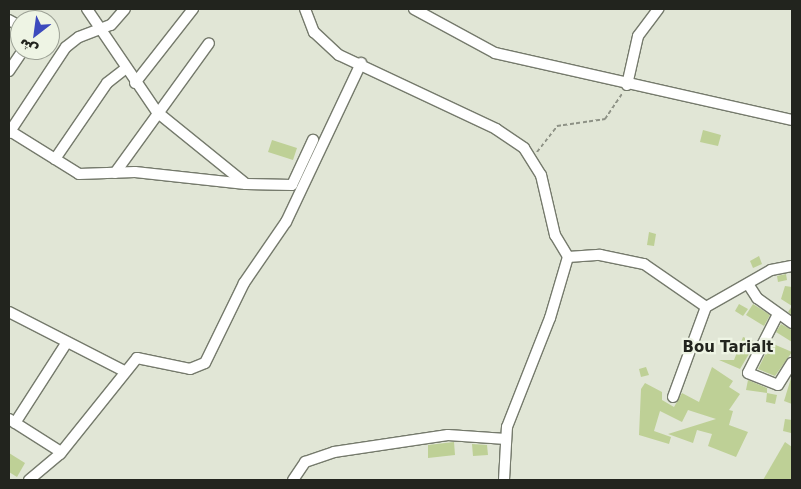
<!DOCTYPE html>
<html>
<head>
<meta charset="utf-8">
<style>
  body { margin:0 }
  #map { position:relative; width:801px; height:489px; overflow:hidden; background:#e1e6d6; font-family:"DejaVu Sans","Noto Sans Arabic",sans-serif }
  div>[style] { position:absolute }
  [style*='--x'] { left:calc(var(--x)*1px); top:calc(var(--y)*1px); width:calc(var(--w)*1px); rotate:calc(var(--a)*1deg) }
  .building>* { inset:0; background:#bed096 }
  .path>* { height:2px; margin-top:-1px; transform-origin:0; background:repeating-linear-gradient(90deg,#8e9286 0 4px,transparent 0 6.5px) }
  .roads { filter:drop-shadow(1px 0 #757a6c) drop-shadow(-1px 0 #757a6c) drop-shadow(0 1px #757a6c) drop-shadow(0 -1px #757a6c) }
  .minor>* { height:10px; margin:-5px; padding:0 5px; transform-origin:5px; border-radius:5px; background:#fff }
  span { translate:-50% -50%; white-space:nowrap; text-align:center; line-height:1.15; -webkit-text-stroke:4.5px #eef4e4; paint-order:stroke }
  .quarter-label { font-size:15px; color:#22241e; font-weight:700 }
  .frame { position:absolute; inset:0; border:10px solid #22241e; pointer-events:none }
  .north { position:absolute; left:10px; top:10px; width:50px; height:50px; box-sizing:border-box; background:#eef4e4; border:1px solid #9ca195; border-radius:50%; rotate:210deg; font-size:14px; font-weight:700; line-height:20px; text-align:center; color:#22241e }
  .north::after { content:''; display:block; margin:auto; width:18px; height:22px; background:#3c4abd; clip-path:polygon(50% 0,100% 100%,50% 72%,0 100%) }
</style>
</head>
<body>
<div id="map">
  <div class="building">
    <div style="clip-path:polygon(703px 130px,721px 135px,718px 146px,700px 142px)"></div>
    <div style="clip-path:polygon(272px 140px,297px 148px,293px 160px,268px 152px)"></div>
    <div style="clip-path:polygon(649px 232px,656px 234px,654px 246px,647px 245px)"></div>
    <div style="clip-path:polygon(759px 256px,762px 264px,753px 268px,750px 261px)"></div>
    <div style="clip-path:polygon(786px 274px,787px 280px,778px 282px,777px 276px)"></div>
    <div style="clip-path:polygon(785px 286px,792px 287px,792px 315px,788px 312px,792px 306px,781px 299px)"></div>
    <div style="clip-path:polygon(739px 304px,748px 309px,743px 316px,735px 311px)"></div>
    <div style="clip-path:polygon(753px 304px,770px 315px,764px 326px,746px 315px)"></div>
    <div style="clip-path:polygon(781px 324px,792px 330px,792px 342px,776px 332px)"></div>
    <div style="clip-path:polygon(743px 337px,756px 342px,740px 369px,719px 360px,734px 360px)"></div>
    <div style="clip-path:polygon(771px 343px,792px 352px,775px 376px,758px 369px)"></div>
    <div style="clip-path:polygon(646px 367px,649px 375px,641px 377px,639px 369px)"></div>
    <div style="clip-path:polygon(712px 367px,733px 381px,729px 387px,740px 394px,729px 410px,733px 411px,729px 425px,748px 432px,736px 457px,708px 446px,712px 434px,697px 430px,693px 443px,668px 434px,716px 419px,688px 410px,682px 422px,660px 411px,654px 431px,671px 437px,669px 444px,639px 435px,641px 389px,645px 383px,662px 392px,662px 400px,674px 407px,682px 393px,699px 402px)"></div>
    <div style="clip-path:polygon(792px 375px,792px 404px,784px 401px)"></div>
    <div style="clip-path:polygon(748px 380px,767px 388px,767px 393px,746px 390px)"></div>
    <div style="clip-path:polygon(767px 393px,777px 395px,775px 404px,766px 402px)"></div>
    <div style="clip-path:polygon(785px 419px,792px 420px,791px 433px,783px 431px)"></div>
    <div style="clip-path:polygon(454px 442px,455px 455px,428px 458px,428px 445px)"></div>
    <div style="clip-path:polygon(785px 442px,792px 447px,792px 480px,763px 480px)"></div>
    <div style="clip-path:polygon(472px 444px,487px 445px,488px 455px,473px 456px)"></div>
    <div style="clip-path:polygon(9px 453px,25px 463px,17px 477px,9px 472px)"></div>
  </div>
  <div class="path">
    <div style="--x:537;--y:152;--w:33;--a:-52"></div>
    <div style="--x:557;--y:126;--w:49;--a:-8.3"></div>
    <div style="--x:605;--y:119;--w:32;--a:-56"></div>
  </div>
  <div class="roads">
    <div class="minor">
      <div style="--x:87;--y:9;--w:125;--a:55.8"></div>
      <div style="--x:157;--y:112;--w:114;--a:39"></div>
      <div style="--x:246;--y:184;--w:46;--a:1.2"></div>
      <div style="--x:292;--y:185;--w:50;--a:-65"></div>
      <div style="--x:305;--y:9;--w:25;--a:69"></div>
      <div style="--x:314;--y:32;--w:34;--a:43"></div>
      <div style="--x:339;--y:55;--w:174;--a:25.2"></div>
      <div style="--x:496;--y:129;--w:34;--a:34"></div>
      <div style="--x:524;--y:148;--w:32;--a:58"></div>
      <div style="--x:541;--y:175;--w:62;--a:76.9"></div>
      <div style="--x:555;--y:235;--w:26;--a:59"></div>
      <div style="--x:414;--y:9;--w:92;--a:28.5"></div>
      <div style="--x:495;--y:53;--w:304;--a:12.7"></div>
      <div style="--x:9;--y:20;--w:13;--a:29"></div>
      <div style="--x:9;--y:71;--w:25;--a:-56"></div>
      <div style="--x:135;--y:83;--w:94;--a:-51.9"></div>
      <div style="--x:627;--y:85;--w:50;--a:-77.3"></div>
      <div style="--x:638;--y:36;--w:34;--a:-53"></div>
      <div style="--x:10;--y:131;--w:81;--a:31.9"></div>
      <div style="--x:79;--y:174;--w:56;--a:-2"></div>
      <div style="--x:135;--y:172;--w:111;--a:6.2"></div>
      <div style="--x:9;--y:133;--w:103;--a:-56.5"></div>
      <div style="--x:66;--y:47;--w:16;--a:-38"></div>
      <div style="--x:79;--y:37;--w:34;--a:-21"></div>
      <div style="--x:111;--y:25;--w:21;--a:-49"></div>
      <div style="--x:55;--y:159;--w:92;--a:-55.6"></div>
      <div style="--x:107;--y:83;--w:23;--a:-38"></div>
      <div style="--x:115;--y:173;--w:160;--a:-54.1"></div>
      <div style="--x:748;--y:284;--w:17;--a:57"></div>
      <div style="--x:757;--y:298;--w:43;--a:35.5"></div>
      <div style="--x:9;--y:312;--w:131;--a:27.1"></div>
      <div style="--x:778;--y:314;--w:66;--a:117"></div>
      <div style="--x:748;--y:373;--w:32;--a:22"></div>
      <div style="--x:778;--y:385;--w:26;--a:-58"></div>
      <div style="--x:673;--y:397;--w:96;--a:-69.9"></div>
      <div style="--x:706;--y:307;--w:75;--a:-29.6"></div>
      <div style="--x:771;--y:270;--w:21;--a:-11"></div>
      <div style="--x:9;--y:419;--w:62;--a:32.4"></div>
      <div style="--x:15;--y:423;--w:96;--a:-57.3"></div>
      <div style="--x:29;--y:480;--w:40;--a:-40"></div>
      <div style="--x:60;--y:454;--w:123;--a:-51.3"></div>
      <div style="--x:137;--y:358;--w:54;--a:11.7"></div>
      <div style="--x:190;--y:369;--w:16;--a:-22"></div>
      <div style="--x:205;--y:363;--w:89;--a:-64"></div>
      <div style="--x:244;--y:283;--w:74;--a:-55.5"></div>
      <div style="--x:286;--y:222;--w:176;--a:-64.7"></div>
      <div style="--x:293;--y:480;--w:22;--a:-56"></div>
      <div style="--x:305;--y:462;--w:31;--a:-19"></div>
      <div style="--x:334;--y:452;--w:115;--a:-8.5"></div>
      <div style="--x:448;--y:435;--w:58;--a:3.9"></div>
      <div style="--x:504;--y:480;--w:53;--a:-86.8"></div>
      <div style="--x:507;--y:427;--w:117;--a:-68.5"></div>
      <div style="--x:550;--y:318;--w:64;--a:-73.6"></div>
      <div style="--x:568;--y:257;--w:32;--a:-4"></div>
      <div style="--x:600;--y:255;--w:45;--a:11.6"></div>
      <div style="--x:644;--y:264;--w:75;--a:34.7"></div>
    </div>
  </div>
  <div class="quarter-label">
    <span style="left:728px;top:348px">Bou Tarialt</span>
  </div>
  <div class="frame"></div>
  <div class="north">ش</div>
</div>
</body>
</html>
